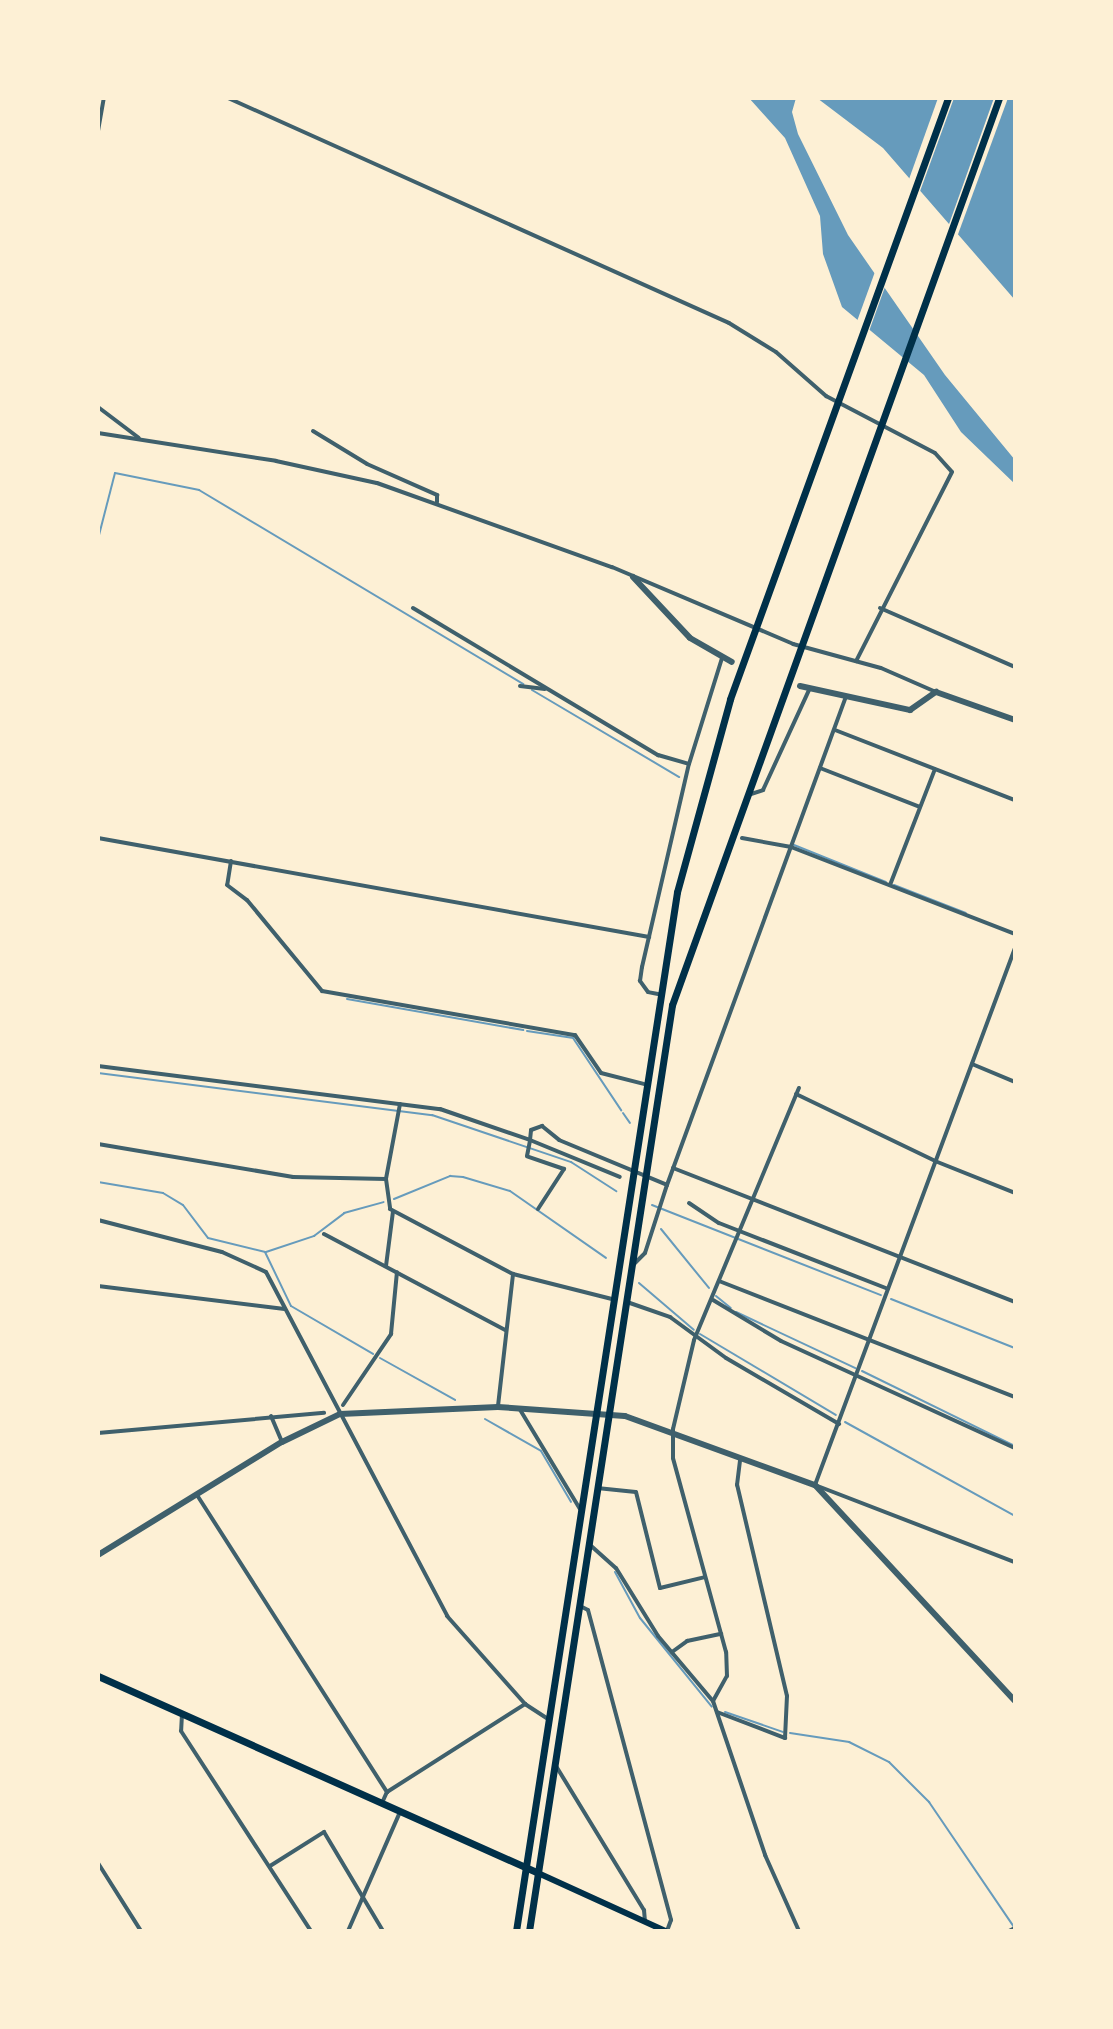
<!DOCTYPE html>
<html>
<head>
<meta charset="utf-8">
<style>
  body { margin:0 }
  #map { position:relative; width:1113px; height:2029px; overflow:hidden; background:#fdf0d5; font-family:Arial,sans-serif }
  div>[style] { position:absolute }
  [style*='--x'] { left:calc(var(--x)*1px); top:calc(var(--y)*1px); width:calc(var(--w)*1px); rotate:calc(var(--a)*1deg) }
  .water>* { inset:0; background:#669bbc }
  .pier>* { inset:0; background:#fdf0d5 }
  .stream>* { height:2px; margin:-1px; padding:0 1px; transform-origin:1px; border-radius:1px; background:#669bbc }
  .minor>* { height:4px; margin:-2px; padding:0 2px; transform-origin:2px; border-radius:2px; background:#3f606c }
  .tertiary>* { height:6px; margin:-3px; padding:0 3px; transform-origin:3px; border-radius:3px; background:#3f606c }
  .secondary>* { height:6px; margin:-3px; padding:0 3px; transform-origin:3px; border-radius:3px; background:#003049 }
  .primary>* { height:7px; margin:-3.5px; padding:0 3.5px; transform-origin:3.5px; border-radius:3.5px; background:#003049 }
  .trunk>* { height:7px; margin:-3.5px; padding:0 3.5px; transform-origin:3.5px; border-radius:3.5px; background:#003049 }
  span { translate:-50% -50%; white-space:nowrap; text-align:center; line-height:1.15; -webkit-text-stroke:8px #fdf0d5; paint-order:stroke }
  .frame { position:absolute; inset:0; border:100px solid #fdf0d5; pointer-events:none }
</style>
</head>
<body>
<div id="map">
  <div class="water">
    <div style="clip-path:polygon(749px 98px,796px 98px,792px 112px,798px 134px,848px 235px,945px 375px,1015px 460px,1015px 484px,961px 432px,924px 375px,842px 307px,823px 254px,820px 216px,785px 138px)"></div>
    <div style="clip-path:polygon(817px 98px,1015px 98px,1015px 300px,883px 148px)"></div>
  </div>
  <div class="pier">
    <div style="clip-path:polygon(938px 98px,954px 98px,919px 194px,908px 182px)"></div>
    <div style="clip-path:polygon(994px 98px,1008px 98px,957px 237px,948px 227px)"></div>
    <div style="clip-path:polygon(876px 269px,886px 284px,868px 334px,856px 324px)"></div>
  </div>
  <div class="stream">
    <div style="--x:98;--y:539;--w:68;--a:-75.6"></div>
    <div style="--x:115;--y:473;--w:86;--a:11.4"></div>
    <div style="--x:199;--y:490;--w:378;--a:30.9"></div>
    <div style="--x:532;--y:690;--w:171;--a:30.6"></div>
    <div style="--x:794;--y:845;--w:99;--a:21.9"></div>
    <div style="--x:894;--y:885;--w:77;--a:21.3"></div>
    <div style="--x:347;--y:999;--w:179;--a:10"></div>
    <div style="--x:527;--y:1031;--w:47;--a:8.7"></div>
    <div style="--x:573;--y:1038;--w:87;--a:56.3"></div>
    <div style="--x:98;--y:1073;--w:337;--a:7.2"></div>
    <div style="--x:432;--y:1115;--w:147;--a:18.7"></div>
    <div style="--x:571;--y:1162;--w:54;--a:32.8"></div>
    <div style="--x:623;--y:1113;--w:12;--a:55"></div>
    <div style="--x:98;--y:1182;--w:66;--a:9.6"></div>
    <div style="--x:163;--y:1193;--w:23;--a:31"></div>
    <div style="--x:183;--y:1205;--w:41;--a:52.9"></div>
    <div style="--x:208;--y:1238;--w:59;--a:13.8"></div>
    <div style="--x:265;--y:1252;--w:60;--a:64.3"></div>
    <div style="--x:291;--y:1306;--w:95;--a:30.3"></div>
    <div style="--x:394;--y:1199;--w:61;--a:-22.3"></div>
    <div style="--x:450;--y:1176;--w:13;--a:4"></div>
    <div style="--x:463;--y:1177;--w:49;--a:16.6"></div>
    <div style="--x:510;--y:1191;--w:117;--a:34.9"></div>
    <div style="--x:652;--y:1205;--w:246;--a:21.5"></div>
    <div style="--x:661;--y:1229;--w:76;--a:50.9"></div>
    <div style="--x:266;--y:1252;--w:51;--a:-18.4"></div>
    <div style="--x:314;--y:1236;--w:38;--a:-37"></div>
    <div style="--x:344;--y:1213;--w:41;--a:-15.4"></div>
    <div style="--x:639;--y:1283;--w:72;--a:40.5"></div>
    <div style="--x:716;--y:1296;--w:19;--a:39"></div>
    <div style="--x:891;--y:1299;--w:133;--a:21.6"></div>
    <div style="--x:736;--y:1312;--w:132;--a:25.2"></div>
    <div style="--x:700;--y:1334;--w:158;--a:30.8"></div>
    <div style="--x:380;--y:1358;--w:86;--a:29.2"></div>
    <div style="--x:862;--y:1371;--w:170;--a:26.1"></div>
    <div style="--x:485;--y:1419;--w:64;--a:29.7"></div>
    <div style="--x:541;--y:1451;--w:59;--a:59.5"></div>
    <div style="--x:845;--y:1422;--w:194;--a:28.9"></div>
    <div style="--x:615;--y:1572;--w:52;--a:61.5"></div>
    <div style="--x:640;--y:1618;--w:114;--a:51"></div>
    <div style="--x:725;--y:1712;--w:61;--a:19"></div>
    <div style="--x:790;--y:1733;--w:60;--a:8.7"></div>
    <div style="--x:849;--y:1742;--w:45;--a:26.6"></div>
    <div style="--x:889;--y:1762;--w:57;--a:45"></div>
    <div style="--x:929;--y:1802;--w:151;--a:55.8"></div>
  </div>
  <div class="minor">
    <div style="--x:228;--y:98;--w:549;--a:24.18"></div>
    <div style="--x:729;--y:323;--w:55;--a:31.7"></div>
    <div style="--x:776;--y:352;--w:67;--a:41.3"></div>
    <div style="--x:826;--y:396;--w:123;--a:27.6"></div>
    <div style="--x:935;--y:453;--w:25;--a:48"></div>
    <div style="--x:952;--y:472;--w:212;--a:116.9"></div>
    <div style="--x:98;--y:131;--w:34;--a:-80"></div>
    <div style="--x:98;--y:407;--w:51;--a:37.1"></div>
    <div style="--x:313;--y:431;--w:63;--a:31.4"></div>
    <div style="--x:367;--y:464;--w:77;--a:23.9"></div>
    <div style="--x:437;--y:495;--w:7;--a:90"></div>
    <div style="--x:98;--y:433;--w:180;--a:8.9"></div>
    <div style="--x:276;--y:461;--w:103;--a:12.3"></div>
    <div style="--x:377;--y:483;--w:250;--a:19.7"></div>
    <div style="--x:612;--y:567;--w:197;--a:23"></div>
    <div style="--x:793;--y:644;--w:91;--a:15.3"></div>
    <div style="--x:881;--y:668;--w:60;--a:23.6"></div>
    <div style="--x:413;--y:608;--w:286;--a:31"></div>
    <div style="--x:658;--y:755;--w:32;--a:16"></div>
    <div style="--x:880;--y:608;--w:147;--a:23.6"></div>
    <div style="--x:520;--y:686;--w:25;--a:7"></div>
    <div style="--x:835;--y:730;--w:193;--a:21.3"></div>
    <div style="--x:820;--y:768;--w:107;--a:21.3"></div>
    <div style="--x:748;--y:795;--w:16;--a:-18"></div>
    <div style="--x:763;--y:790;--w:110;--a:-65.3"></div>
    <div style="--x:98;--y:838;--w:560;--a:10.19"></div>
    <div style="--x:742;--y:838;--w:50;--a:10.4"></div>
    <div style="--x:791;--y:847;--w:240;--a:21.2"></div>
    <div style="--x:231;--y:861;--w:24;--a:99"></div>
    <div style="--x:227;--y:885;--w:25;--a:37"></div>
    <div style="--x:247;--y:900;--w:118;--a:50.5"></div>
    <div style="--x:322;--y:991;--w:257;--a:9.9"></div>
    <div style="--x:575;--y:1035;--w:46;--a:55.6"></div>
    <div style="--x:601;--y:1073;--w:44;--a:14.3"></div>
    <div style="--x:890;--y:885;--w:124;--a:-68.8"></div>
    <div style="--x:1015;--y:948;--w:573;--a:110.43"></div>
    <div style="--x:815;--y:1485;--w:214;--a:21.1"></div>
    <div style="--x:658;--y:994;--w:10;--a:-169"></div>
    <div style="--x:648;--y:992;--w:14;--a:-126"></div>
    <div style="--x:640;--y:981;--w:14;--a:-82"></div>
    <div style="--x:642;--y:967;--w:208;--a:-77"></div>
    <div style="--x:689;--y:764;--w:111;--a:-72.7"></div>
    <div style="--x:972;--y:1064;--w:47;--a:22.7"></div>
    <div style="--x:98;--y:1066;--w:345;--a:7.2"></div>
    <div style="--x:440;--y:1109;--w:95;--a:19"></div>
    <div style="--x:530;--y:1140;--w:10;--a:-84"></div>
    <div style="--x:531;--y:1130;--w:12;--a:-20"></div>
    <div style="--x:542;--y:1126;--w:22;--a:39"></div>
    <div style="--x:559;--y:1140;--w:117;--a:22.6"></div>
    <div style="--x:667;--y:1185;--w:518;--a:-69.88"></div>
    <div style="--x:796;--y:1094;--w:154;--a:25.7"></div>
    <div style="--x:935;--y:1161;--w:86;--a:21.8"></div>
    <div style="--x:400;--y:1104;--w:76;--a:100.6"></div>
    <div style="--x:386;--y:1179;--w:30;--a:82"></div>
    <div style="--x:390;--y:1209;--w:139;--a:27.9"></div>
    <div style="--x:513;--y:1274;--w:102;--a:14.2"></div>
    <div style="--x:98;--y:1144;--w:198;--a:9.6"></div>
    <div style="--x:293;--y:1177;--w:93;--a:1.2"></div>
    <div style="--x:673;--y:1168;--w:367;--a:21.4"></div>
    <div style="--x:689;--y:1203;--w:36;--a:34"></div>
    <div style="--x:719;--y:1223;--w:181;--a:21.3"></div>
    <div style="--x:538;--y:1209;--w:48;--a:-57"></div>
    <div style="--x:564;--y:1169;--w:39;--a:-161"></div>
    <div style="--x:527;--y:1156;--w:16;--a:-79"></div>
    <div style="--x:530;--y:1140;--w:97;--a:22.3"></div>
    <div style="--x:98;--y:1220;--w:128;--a:14.5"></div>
    <div style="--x:222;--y:1252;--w:48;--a:24.4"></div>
    <div style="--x:266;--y:1272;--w:389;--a:62.2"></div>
    <div style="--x:447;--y:1616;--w:118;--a:48.4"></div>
    <div style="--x:525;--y:1704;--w:27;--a:33"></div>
    <div style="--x:324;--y:1234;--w:205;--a:27.9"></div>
    <div style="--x:633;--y:1265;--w:17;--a:-45"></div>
    <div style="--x:645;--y:1253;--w:71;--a:-72.1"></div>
    <div style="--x:386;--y:1266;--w:55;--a:-82.7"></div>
    <div style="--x:719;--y:1281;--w:318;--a:21.4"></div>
    <div style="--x:98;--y:1286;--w:188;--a:7"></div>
    <div style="--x:713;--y:1300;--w:79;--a:31.1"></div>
    <div style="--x:781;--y:1341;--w:257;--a:24.6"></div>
    <div style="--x:627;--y:1302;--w:46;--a:19.2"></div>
    <div style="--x:670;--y:1317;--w:69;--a:36.2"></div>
    <div style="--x:726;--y:1358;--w:131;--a:30.3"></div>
    <div style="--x:343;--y:1405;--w:86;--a:-55.9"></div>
    <div style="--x:391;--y:1334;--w:62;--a:-84.5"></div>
    <div style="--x:498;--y:1406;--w:133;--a:-83.5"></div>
    <div style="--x:519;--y:1408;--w:118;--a:58.9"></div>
    <div style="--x:271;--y:1416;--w:28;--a:67"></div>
    <div style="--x:98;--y:1433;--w:227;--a:-5.1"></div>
    <div style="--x:597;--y:1488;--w:39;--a:6"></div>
    <div style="--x:636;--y:1492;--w:99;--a:76"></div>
    <div style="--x:660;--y:1588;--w:46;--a:-13.7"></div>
    <div style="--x:197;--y:1495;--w:353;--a:57.4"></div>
    <div style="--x:589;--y:1544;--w:36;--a:42"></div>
    <div style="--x:616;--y:1568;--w:80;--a:58.3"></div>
    <div style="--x:658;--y:1636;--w:85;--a:49.8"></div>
    <div style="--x:713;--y:1701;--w:163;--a:71.3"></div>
    <div style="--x:765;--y:1855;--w:83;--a:65.9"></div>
    <div style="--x:580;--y:1606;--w:9;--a:27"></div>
    <div style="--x:588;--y:1610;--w:321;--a:75"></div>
    <div style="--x:671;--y:1920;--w:12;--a:110"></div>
    <div style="--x:672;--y:1652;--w:19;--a:-36"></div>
    <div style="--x:687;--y:1641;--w:35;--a:-12"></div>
    <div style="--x:713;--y:1701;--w:29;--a:-61"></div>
    <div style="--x:727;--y:1676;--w:24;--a:-92"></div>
    <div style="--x:726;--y:1652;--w:201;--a:-105.3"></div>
    <div style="--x:673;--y:1458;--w:29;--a:-90"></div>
    <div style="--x:673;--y:1429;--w:91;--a:-76.7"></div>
    <div style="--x:694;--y:1340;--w:273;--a:-67.4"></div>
    <div style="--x:717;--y:1712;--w:73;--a:20.9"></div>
    <div style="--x:785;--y:1738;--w:42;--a:-87.3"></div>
    <div style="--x:787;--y:1696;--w:217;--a:-103.3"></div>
    <div style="--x:737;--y:1485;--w:26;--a:-83"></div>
    <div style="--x:182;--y:1714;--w:17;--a:93"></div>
    <div style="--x:181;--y:1731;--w:239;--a:57"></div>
    <div style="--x:556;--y:1766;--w:169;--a:58.6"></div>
    <div style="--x:644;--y:1910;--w:12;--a:85"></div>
    <div style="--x:382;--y:1803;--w:12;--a:-66"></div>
    <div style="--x:387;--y:1792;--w:164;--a:-32.5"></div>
    <div style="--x:98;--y:1863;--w:80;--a:57.7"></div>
    <div style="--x:270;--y:1866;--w:64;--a:-32.2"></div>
    <div style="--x:324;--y:1832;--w:115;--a:59.2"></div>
    <div style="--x:348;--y:1931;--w:130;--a:-66.4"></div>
    <div style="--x:1009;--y:1931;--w:7;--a:-27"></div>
  </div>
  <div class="tertiary">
    <div style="--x:633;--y:577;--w:83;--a:46.9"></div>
    <div style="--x:690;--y:638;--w:48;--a:29.7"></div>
    <div style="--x:800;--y:686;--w:113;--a:12.3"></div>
    <div style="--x:910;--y:710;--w:32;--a:-35"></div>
    <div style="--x:936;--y:692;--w:84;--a:19.5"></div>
    <div style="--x:98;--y:1555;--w:216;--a:-31.6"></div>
    <div style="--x:282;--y:1442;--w:64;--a:-25.8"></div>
    <div style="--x:340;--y:1414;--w:158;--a:-2.5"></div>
    <div style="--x:498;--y:1407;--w:127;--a:4.1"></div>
    <div style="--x:625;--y:1416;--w:202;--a:20"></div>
    <div style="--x:815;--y:1485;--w:294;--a:47.2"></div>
  </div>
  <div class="secondary">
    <div style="--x:538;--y:1873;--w:140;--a:24.5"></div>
  </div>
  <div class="primary">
    <div style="--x:516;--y:1931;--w:1051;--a:-81.19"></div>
    <div style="--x:677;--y:892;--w:200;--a:-74.6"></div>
    <div style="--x:730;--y:699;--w:639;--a:-70.06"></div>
    <div style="--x:529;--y:1931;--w:937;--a:-81.22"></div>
    <div style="--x:672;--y:1005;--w:964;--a:-70.17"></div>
  </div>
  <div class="trunk">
    <div style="--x:98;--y:1676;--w:482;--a:24.1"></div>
  </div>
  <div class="frame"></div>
</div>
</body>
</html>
